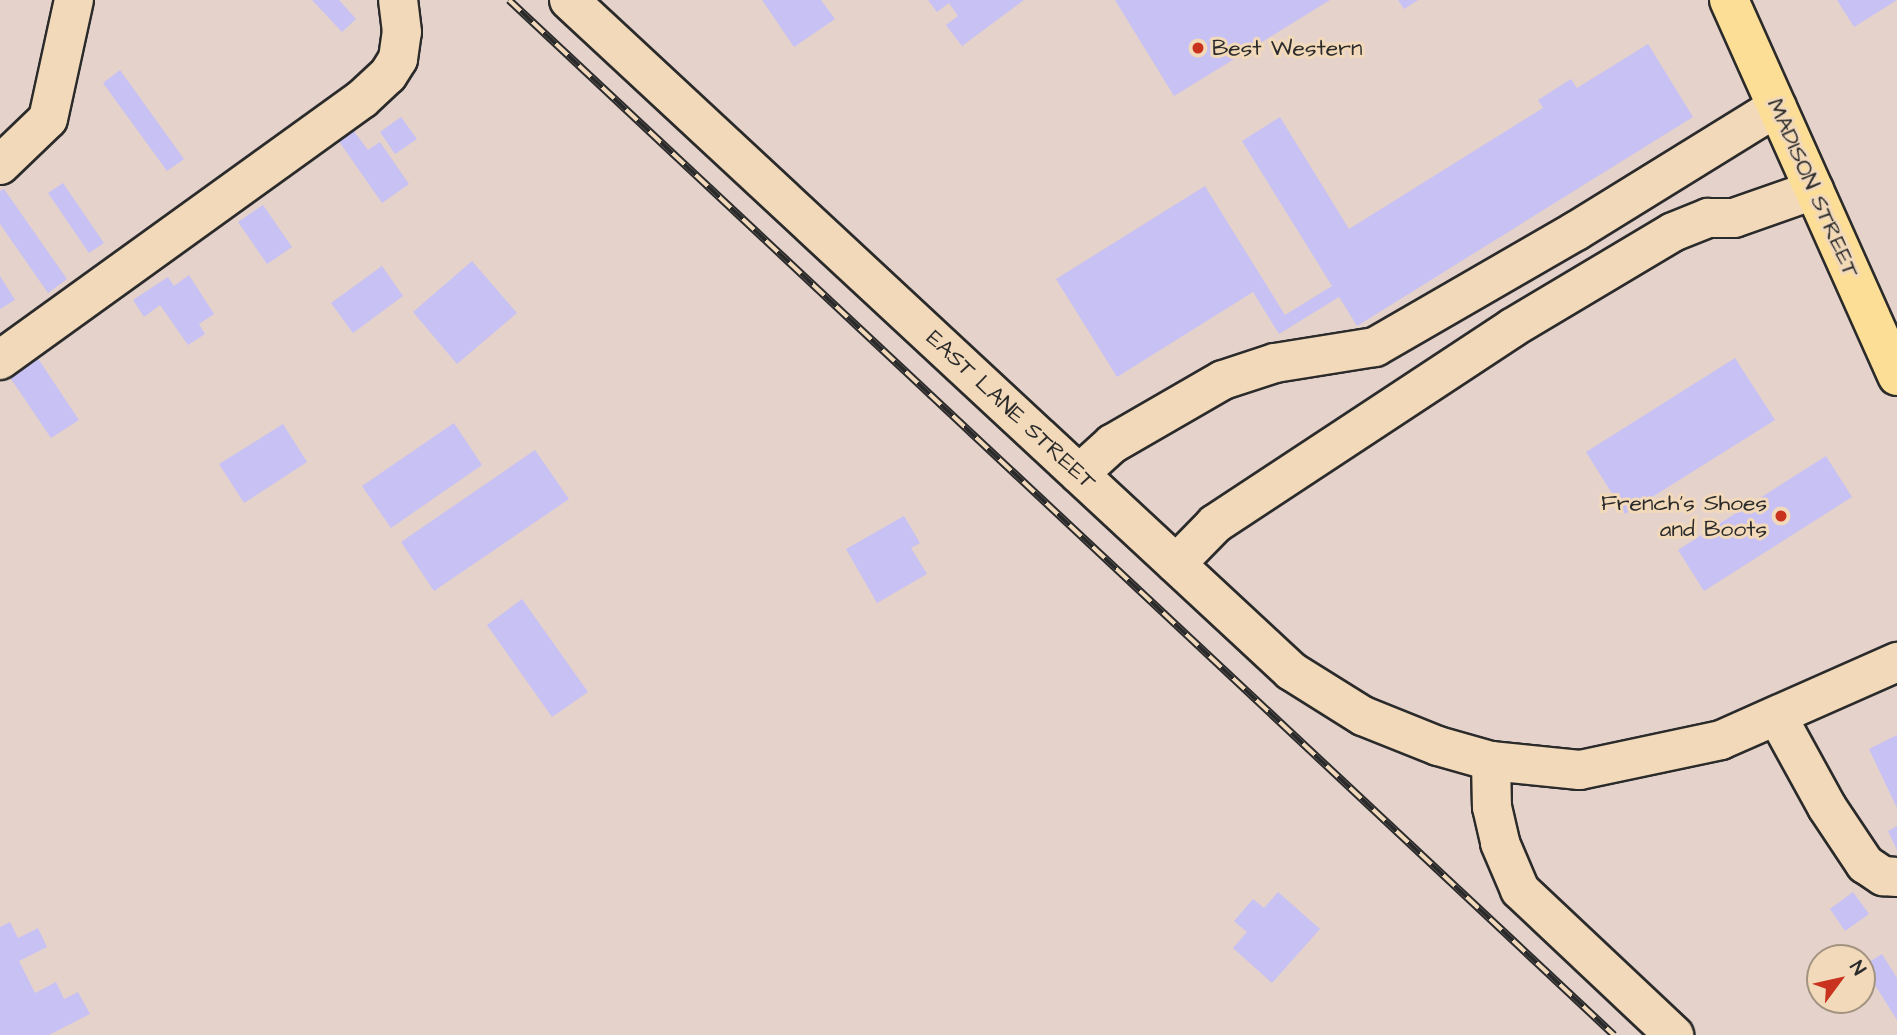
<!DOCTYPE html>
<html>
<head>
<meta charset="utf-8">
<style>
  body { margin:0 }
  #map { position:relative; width:1897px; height:1035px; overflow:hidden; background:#e5d2cb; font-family:"Architects Daughter",sans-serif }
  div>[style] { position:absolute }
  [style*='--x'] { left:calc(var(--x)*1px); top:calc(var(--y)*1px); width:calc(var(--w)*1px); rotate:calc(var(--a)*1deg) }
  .building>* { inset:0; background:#c7c1f4 }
  .roads { filter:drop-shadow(2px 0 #2b2b2b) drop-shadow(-2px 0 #2b2b2b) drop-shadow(0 2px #2b2b2b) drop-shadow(0 -2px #2b2b2b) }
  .minor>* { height:38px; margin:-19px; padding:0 19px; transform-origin:19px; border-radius:19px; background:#f2d9ba }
  .major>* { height:38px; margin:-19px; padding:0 19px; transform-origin:19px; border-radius:19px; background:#fdde96 }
  .rail>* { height:8px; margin-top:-4px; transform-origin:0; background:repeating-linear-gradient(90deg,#f2d9ba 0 16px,#2b2b2b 0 32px); box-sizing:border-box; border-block:2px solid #2b2b2b }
  .dots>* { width:19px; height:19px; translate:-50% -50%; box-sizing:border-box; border:4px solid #f2d9ba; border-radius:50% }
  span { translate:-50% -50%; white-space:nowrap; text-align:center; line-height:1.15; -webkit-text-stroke:6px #f2d9ba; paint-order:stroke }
  .poi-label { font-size:23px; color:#2b2b2b }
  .left { translate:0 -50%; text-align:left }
  .right { translate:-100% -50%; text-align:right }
  .street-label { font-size:23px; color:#2b2b2b }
  .north { position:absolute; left:1806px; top:944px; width:70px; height:70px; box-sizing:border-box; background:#f2d9ba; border:2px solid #a29381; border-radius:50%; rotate:57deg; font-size:19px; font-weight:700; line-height:28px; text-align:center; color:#2b2b2b }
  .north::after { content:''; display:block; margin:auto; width:24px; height:32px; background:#c8321e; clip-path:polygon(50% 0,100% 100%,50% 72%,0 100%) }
</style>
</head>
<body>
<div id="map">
  <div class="building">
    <div style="clip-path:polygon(312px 0,339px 0,356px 19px,342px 32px)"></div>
    <div style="clip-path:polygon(762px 0,821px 0,835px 19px,794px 47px)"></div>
    <div style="clip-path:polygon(928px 0,1024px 0,962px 46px,946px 25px,958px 16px,949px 3px,937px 12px)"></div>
    <div style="clip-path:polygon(1115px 0,1330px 0,1174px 96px)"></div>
    <div style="clip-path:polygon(1398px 0,1418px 0,1404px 9px)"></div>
    <div style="clip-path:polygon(1837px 0,1897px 0,1854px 27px)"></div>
    <div style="clip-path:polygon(1648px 44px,1693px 117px,1357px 326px,1339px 297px,1279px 334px,1253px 292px,1117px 377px,1056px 279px,1205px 186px,1285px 315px,1332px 286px,1242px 141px,1280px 117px,1349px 229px,1543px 108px,1538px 100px,1571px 79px,1577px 88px)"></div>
    <div style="clip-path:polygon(120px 70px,184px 159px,167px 171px,103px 83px)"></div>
    <div style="clip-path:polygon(401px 117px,417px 139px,395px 154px,380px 132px)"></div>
    <div style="clip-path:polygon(353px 130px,368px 150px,380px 142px,409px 184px,382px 203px,338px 140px)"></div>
    <div style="clip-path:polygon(63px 183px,104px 243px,89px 253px,48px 193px)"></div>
    <div style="clip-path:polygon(4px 189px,67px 279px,48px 293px,0 224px,0 191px)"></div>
    <div style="clip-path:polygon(263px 205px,292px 247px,267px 264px,238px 222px)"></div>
    <div style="clip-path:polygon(472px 261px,517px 313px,457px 364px,413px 312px)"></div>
    <div style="clip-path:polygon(382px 266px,403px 296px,353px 333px,331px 303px)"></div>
    <div style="clip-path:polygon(189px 275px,214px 314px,199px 324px,205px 334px,188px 345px,160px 305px,144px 317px,133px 300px,168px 277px,174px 286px)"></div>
    <div style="clip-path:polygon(0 276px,15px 300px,0 309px)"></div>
    <div style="clip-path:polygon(33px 351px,79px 420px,51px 438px,5px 370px)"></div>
    <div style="clip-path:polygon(1735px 358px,1775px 420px,1625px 514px,1586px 452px)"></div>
    <div style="clip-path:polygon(454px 423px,482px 465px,391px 528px,362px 486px)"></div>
    <div style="clip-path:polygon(283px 424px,307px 462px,244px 503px,219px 464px)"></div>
    <div style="clip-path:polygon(535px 450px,569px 499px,434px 591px,401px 542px)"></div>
    <div style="clip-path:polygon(1826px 456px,1852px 497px,1704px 591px,1678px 550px)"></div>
    <div style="clip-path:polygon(904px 516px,920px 543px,911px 548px,927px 574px,877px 603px,846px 549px)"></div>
    <div style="clip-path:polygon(522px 599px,588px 692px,552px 717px,487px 625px)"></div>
    <div style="clip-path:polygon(1897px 735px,1897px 808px,1869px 749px)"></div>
    <div style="clip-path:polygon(1897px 826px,1897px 850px,1888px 831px)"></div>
    <div style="clip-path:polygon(1278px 892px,1320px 929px,1272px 983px,1233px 948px,1247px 932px,1234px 921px,1253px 899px,1264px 908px)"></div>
    <div style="clip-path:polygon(1853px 892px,1869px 914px,1845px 931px,1830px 909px)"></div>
    <div style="clip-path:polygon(10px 922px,18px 938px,38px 928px,47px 947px,19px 961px,35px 993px,56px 982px,64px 999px,78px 992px,90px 1014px,49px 1035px,0 1035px,0 927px)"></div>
    <div style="clip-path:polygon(1882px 954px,1897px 978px,1897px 1020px,1863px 966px)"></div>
  </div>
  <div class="roads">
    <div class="minor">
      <div style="--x:569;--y:0;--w:986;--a:42.9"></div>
      <div style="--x:1291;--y:671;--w:85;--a:32"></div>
      <div style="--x:1363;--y:716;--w:81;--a:21.8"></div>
      <div style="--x:1438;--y:746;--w:55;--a:15.8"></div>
      <div style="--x:1491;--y:761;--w:89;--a:5.8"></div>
      <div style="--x:1580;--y:770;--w:144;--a:-12"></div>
      <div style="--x:1721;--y:740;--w:193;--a:-23.9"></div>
      <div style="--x:0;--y:165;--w:66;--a:-43.8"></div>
      <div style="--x:48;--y:119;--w:122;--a:-77.7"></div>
      <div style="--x:0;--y:360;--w:446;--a:-35.8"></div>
      <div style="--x:362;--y:99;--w:35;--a:-43"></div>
      <div style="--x:388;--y:75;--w:19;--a:-58"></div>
      <div style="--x:398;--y:59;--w:27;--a:-82"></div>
      <div style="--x:402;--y:32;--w:32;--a:-97"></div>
      <div style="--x:1079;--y:474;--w:45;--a:-42.3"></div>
      <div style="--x:1112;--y:444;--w:128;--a:-30"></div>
      <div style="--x:1223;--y:380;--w:55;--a:-18.1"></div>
      <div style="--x:1275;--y:363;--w:101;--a:-9.1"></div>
      <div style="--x:1375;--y:347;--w:232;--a:-30"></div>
      <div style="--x:1576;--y:231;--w:236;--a:-31.7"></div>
      <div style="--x:1176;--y:564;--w:56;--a:-45.7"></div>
      <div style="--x:1215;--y:524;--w:356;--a:-33.4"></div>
      <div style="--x:1512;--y:328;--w:187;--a:-30.8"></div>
      <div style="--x:1673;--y:232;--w:38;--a:-22"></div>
      <div style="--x:1708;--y:218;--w:26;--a:0"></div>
      <div style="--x:1734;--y:218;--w:85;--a:-19.3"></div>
      <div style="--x:1777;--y:716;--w:104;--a:61.2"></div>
      <div style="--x:1827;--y:807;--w:69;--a:56.3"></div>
      <div style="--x:1865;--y:864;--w:22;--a:34"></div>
      <div style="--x:1883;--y:876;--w:14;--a:4"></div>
      <div style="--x:1491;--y:761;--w:46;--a:88.8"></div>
      <div style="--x:1492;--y:807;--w:37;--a:77"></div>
      <div style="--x:1500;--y:843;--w:51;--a:66.9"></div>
      <div style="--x:1520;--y:890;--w:212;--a:43.3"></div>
    </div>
    <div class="major">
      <div style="--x:1729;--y:0;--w:412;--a:65.9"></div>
    </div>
  </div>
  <div class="rail">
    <div style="--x:509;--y:0;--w:1514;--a:43.13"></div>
  </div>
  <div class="dots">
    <div style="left:1198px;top:48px;background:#c8321e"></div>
    <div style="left:1781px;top:516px;background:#c8321e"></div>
  </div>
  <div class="poi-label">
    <span class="left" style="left:1212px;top:48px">Best Western</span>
    <span class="right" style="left:1767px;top:516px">French's Shoes<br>and Boots</span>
  </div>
  <div class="street-label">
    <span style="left:1813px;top:188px;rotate:66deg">MADISON STREET</span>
    <span style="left:1011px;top:410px;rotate:43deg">EAST LANE STREET</span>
  </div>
  <div class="north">N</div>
</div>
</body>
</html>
